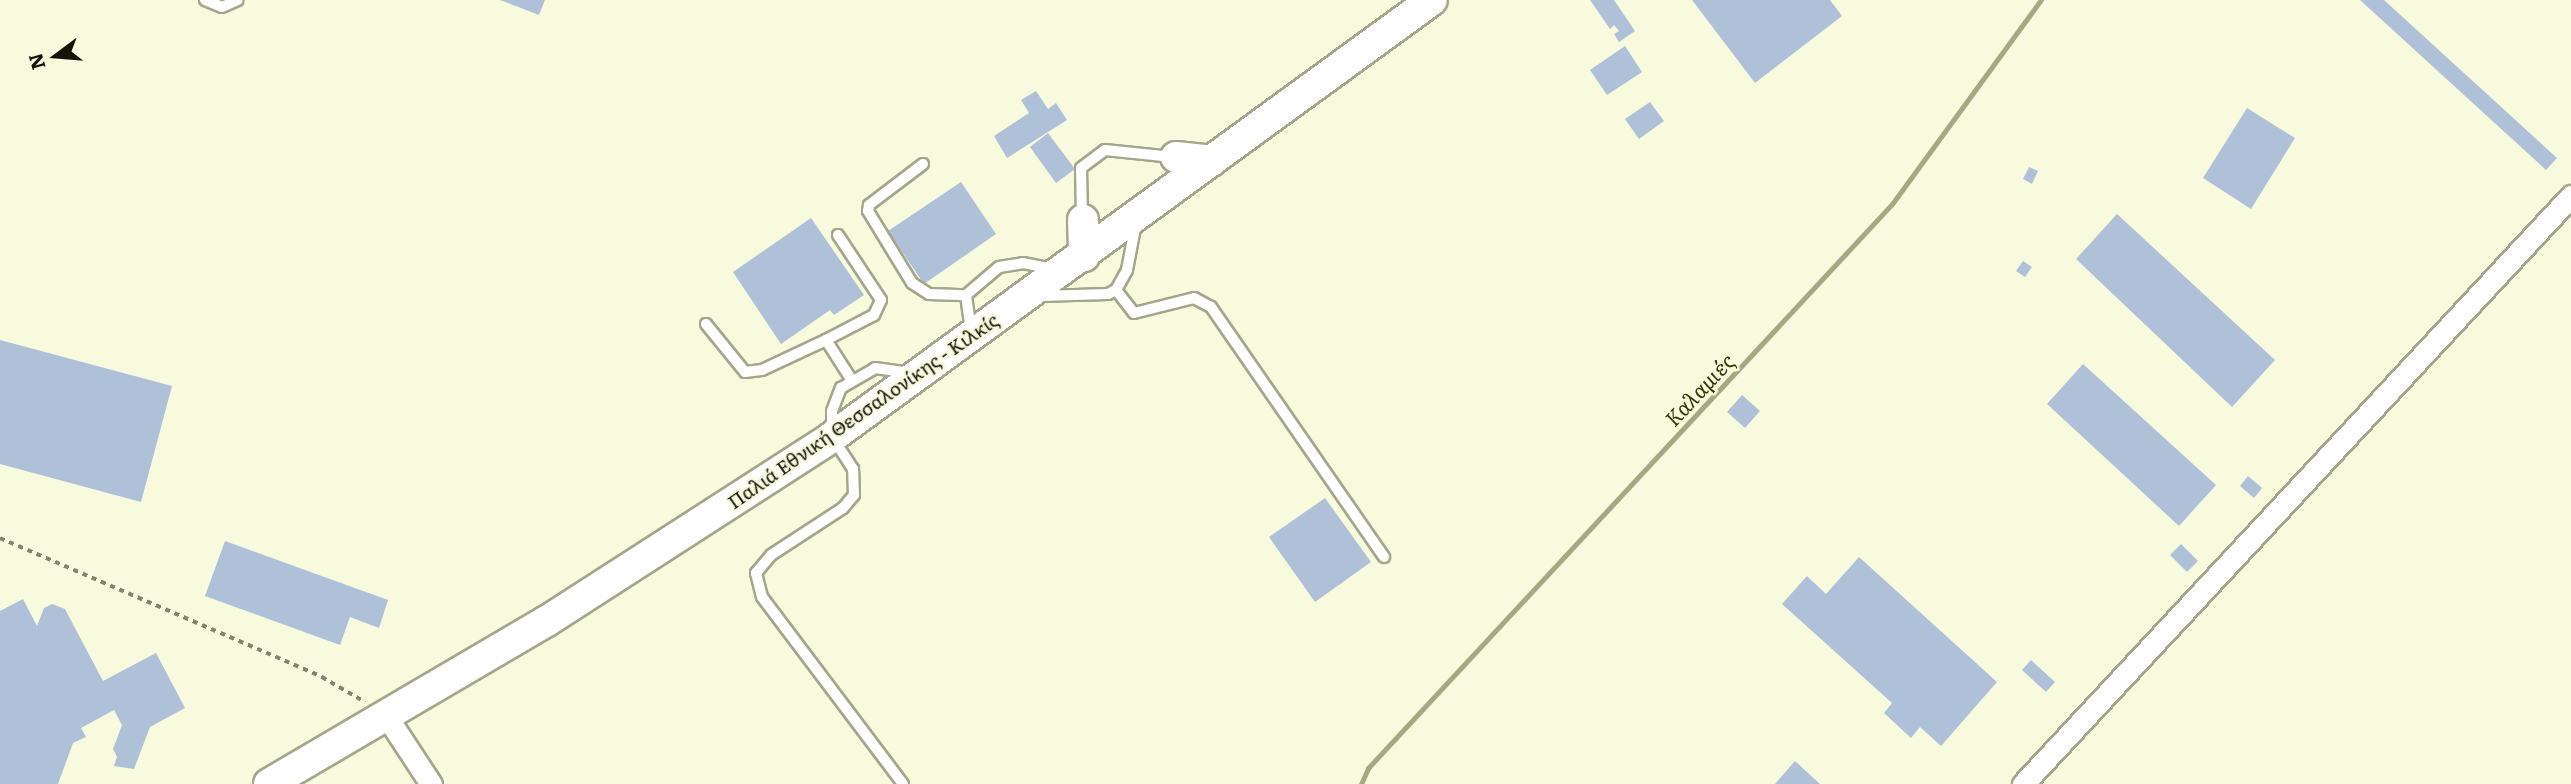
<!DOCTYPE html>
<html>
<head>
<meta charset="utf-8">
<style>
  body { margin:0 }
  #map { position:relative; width:2571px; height:784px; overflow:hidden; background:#f7fadc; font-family:Literata,serif }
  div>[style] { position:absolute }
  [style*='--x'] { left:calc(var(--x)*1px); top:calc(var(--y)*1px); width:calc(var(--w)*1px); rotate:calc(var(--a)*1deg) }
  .stream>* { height:5px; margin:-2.5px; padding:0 2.5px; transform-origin:2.5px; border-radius:2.5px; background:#a6a882 }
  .building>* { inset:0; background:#afc1d9 }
  .path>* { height:3.5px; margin-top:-1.75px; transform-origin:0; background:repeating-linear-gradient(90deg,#82846f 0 5px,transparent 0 10px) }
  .roads { filter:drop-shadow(2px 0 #a4a68b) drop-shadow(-2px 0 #a4a68b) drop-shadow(0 2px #a4a68b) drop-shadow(0 -2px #a4a68b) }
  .service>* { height:10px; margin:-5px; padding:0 5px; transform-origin:5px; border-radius:5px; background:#fff }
  .minor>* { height:21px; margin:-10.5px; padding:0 10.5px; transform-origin:10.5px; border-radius:10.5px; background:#fff }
  .secondary>* { height:30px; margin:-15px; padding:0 15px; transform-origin:15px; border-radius:15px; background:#fff }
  span { translate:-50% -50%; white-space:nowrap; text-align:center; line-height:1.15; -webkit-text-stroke:5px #f7fadc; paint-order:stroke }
  .street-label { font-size:19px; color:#14150a }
  .water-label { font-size:21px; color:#323302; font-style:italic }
  .north { position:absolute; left:21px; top:21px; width:70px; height:70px; -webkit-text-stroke:5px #f7fadc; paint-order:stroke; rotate:254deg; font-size:19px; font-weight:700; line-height:28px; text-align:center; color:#14150a }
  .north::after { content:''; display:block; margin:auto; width:24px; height:32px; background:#14150a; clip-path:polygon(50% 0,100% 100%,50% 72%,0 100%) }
</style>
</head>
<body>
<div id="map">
  <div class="stream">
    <div style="--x:1361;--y:784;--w:17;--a:-66"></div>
    <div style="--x:1368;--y:768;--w:770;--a:-47.11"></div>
    <div style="--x:1892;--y:204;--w:253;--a:-53.9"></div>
  </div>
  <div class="building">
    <div style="clip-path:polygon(500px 0,545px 0,539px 15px)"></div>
    <div style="clip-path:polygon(1590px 0,1614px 0,1635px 31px,1619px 42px,1614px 34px,1619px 31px,1614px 25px,1610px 29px)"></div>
    <div style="clip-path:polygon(1692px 0,1830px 0,1842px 16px,1755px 83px)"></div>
    <div style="clip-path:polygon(2360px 0,2384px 0,2557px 158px,2546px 170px)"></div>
    <div style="clip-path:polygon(1625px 46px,1642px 72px,1607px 95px,1590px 70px)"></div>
    <div style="clip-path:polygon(1036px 91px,1048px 109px,1056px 103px,1067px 120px,1007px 158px,994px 136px,1029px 113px,1021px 100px)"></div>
    <div style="clip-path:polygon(1650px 102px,1664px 121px,1639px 139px,1625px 119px)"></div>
    <div style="clip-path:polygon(2247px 108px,2295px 138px,2251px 209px,2203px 178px)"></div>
    <div style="clip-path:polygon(1048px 133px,1075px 169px,1056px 183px,1030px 147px)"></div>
    <div style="clip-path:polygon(2029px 167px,2038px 171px,2032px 184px,2023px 179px)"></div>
    <div style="clip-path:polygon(961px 182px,996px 234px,924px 284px,888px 231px)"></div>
    <div style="clip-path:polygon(2117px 214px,2275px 360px,2232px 407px,2076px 259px)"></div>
    <div style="clip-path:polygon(811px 218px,864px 295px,834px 315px,830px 310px,781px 344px,733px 272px)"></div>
    <div style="clip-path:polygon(2023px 261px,2032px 267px,2025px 277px,2016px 271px)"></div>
    <div style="clip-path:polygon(0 340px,172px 386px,141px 502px,0 464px)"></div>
    <div style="clip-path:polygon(2083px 364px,2216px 485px,2179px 526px,2047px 404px)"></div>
    <div style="clip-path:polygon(1742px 395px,1760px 411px,1745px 428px,1727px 412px)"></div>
    <div style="clip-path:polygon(2248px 476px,2262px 488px,2254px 498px,2240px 486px)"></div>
    <div style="clip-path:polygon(1325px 498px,1371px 562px,1315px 602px,1269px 537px)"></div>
    <div style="clip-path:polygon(225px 541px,388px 600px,379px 628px,350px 617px,340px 645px,205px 596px)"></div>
    <div style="clip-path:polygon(2181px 544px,2198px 561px,2187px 572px,2170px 555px)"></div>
    <div style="clip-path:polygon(1859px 557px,1997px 682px,1941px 746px,1920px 727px,1911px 738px,1884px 713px,1892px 703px,1782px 604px,1807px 576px,1826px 594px)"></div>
    <div style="clip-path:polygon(23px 599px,37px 626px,44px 608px,52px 604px,65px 609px,103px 681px,156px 653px,185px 708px,150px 727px,134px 769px,114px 766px,117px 757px,113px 749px,122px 725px,114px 710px,81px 728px,86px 737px,73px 743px,58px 784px,0 784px,0 611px)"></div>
    <div style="clip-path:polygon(2031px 660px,2055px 682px,2046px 692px,2022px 670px)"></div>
    <div style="clip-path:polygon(1795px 761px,1820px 784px,1775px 784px)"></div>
  </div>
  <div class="path">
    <div style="--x:0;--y:538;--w:351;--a:23.3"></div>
    <div style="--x:322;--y:677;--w:50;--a:30.2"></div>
  </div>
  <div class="roads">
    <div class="service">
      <div style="--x:205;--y:0;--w:18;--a:22"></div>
      <div style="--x:222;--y:7;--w:17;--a:-24"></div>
      <div style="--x:923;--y:164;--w:68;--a:142.8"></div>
      <div style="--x:869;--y:205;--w:6;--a:99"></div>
      <div style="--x:868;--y:211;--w:84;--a:58.6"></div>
      <div style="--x:912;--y:283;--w:20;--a:33"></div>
      <div style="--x:929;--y:294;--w:37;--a:2"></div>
      <div style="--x:1082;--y:218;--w:50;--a:-91.1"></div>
      <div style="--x:1081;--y:168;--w:30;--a:-37"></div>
      <div style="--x:1105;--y:150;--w:68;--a:5.9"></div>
      <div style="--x:838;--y:235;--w:78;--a:56.5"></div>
      <div style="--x:881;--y:300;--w:17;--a:115"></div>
      <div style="--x:874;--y:315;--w:54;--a:152.5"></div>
      <div style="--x:826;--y:340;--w:46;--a:57.3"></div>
      <div style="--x:1116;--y:290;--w:29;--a:52"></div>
      <div style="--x:1134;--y:313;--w:62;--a:-14"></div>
      <div style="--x:1194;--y:298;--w:19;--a:28"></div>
      <div style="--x:1211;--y:307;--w:304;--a:55.3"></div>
      <div style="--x:1040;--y:296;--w:68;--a:-1.7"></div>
      <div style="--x:1108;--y:294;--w:9;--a:-27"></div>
      <div style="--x:1116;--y:290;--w:23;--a:-61"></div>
      <div style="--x:1127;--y:270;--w:48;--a:-79.2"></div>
      <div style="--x:706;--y:324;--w:62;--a:50.9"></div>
      <div style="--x:745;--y:372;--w:17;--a:-7"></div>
      <div style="--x:762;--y:370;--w:71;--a:-25.1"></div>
      <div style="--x:971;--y:331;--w:36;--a:-98"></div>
      <div style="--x:966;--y:295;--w:43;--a:-40.3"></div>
      <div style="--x:999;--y:267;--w:24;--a:-9"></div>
      <div style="--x:1023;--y:263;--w:33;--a:11"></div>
      <div style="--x:903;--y:784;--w:234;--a:-127"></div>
      <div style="--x:762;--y:597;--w:25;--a:-104"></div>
      <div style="--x:756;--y:573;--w:23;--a:-50"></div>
      <div style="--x:771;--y:555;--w:86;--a:-33.1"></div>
      <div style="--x:843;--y:508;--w:17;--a:-50"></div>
      <div style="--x:854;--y:495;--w:26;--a:-92"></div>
      <div style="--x:853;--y:469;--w:38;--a:-123"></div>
      <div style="--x:832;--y:437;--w:26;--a:-90"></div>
      <div style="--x:832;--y:411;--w:25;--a:-69"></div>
      <div style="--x:841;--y:388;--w:39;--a:-30"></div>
      <div style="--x:875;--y:368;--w:36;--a:8"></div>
    </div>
    <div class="minor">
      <div style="--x:385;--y:714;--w:84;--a:56.7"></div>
      <div style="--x:2023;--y:784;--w:804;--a:-47.02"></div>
    </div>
    <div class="secondary">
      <div style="--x:1176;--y:157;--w:36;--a:6"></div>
      <div style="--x:1083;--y:220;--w:36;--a:88"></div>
      <div style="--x:269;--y:784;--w:322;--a:-30.4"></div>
      <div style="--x:547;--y:621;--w:339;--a:-32.8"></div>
      <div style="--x:832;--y:437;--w:742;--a:-36.07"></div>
    </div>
  </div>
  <div class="street-label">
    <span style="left:863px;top:411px;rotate:-35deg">Παλιά Εθνική Θεσσαλονίκης - Κιλκίς</span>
  </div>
  <div class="water-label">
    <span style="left:1699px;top:389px;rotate:-47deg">Καλαμιές</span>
  </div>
  <div class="north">N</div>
</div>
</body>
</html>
